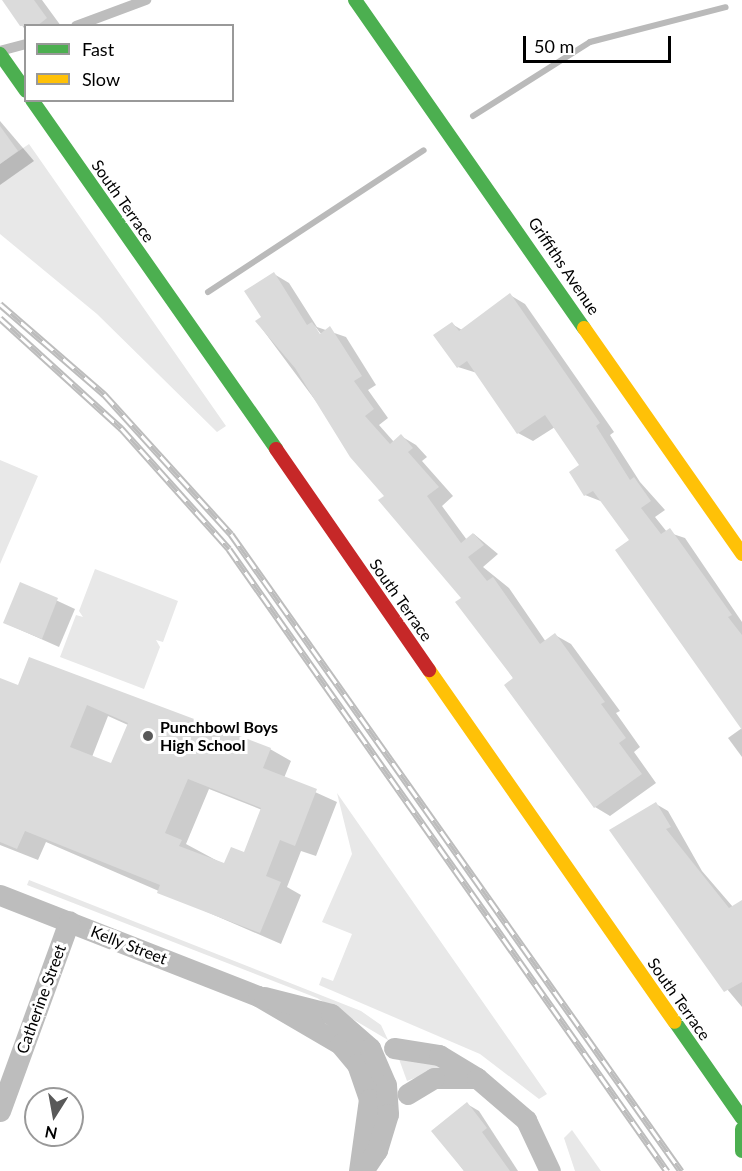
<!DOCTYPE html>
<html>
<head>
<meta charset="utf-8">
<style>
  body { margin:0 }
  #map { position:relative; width:742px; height:1171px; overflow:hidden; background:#fff; font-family:Lato,sans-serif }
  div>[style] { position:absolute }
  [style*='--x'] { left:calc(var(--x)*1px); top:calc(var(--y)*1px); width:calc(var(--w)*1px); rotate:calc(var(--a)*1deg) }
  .green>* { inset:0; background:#e8e8e8 }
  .shadow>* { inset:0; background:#0003 }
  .stream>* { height:6px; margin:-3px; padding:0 3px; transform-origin:3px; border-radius:3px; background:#bababa }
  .building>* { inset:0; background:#dbdbdb }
  .lane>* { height:10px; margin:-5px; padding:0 5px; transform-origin:5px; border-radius:5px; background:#bdbdbd }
  .street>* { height:21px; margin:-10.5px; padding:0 10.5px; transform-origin:10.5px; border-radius:10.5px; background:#bdbdbd }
  .fast>* { height:14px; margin:-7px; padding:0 7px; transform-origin:7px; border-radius:7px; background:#4caf50 }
  .slow>* { height:14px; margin:-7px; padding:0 7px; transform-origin:7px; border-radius:7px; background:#ffc107 }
  .jam>* { height:14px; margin:-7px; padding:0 7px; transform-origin:7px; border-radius:7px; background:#c62828 }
  .rail>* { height:7px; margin-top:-3.5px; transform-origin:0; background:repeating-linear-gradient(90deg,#fff 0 14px,#bdbdbd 0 28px); box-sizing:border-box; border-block:2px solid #bdbdbd }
  .dots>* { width:16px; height:16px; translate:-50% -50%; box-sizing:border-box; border:3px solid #fff; border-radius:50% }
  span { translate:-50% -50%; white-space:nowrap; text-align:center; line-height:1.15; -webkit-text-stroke:6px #fff; paint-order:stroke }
  .street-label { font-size:16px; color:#000 }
  .poi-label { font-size:16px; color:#000; font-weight:700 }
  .left { translate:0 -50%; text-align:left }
  .legend { position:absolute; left:24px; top:24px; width:210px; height:78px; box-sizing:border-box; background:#fff; border:2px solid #999; margin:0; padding:8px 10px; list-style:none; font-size:18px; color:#000 }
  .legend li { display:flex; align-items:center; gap:12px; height:30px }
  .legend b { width:30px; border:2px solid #999 }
  .north { position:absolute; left:24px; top:1087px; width:60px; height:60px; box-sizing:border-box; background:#fff; border:2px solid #999; border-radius:50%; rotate:191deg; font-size:16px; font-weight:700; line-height:24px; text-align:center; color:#000 }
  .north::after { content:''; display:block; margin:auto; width:21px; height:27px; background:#595959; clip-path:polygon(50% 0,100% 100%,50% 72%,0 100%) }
  .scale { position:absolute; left:523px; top:36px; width:148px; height:27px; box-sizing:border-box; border:3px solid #000; border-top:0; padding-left:8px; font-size:18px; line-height:21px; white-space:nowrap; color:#000; -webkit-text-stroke:4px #fff; paint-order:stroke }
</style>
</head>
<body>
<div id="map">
  <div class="green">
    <div style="clip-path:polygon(29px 144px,226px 426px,217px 432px,97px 314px,0 234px,0 164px)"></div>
    <div style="clip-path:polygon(0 460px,38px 476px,0 564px)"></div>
    <div style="clip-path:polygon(95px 569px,178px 601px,163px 642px,156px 640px,160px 647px,144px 689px,60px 657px,76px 615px,83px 617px,79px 611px)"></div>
    <div style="clip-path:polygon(337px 793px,547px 1094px,539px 1099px,480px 1054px,319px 985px,322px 977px,333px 981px,352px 934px,322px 922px,352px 854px)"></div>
    <div style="clip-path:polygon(29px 880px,361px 1011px,381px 1025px,388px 1040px,317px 998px,27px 885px)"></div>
    <div style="clip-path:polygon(420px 1057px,441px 1068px,407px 1081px,399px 1059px)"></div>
    <div style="clip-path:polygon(572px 1130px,601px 1171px,575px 1171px,564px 1138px)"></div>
  </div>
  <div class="shadow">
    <div style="clip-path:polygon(4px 0,42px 0,61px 26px,26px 26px,26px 31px)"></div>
    <div style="clip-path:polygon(0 121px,34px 161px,0 185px)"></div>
    <div style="clip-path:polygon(evenodd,274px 274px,289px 283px,317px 327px,346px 337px,376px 385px,368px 390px,388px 418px,379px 425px,394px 442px,401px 436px,416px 445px,427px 457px,422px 461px,453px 496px,442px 506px,467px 540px,474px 534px,498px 554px,483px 567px,509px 588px,546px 642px,555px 635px,571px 644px,620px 711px,616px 713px,640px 747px,634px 752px,656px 783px,610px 816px,595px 807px,463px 599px,257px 322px,263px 318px,274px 274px,314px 325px,325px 339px,323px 341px,314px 325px)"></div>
    <div style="clip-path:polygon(510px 295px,525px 304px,614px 432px,610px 435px,640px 482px,665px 510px,655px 517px,667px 532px,685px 538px,742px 622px,742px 728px,631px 540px,603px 502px,585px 495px,571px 472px,581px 465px,555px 427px,533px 441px,518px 433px,477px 373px,458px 367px,452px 324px,462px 330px)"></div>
    <div style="clip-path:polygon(21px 584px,75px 609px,59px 647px,5px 623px)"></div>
    <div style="clip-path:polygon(evenodd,0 681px,270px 749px,291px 761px,284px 778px,337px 802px,316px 856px,301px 851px,287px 887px,301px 895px,281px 944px,46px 842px,38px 860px,0 845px,0 681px,108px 716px,128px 725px,112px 765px,92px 757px,108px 716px,0 681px,209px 789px,262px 810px,245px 854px,225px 865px,186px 844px,209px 789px)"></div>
    <div style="clip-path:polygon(742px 728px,742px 757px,728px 738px)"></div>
    <div style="clip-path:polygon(656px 804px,668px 811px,702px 871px,733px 907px,742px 907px,742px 1007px,701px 958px)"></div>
    <div style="clip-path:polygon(467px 1104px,479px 1111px,518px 1171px,464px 1171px,434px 1131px)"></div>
  </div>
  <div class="stream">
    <div style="--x:473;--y:116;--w:138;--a:-32.3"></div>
    <div style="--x:590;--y:42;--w:140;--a:-14.4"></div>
    <div style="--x:208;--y:292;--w:258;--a:-33.3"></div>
  </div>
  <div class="building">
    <div style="clip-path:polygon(2px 0,34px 0,47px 18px,37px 26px,20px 26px)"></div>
    <div style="clip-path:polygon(0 126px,18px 151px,0 164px)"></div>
    <div style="clip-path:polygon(274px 272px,307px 325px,312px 322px,320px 334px,330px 326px,362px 376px,354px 381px,374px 409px,365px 416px,390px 444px,401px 434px,413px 448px,408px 452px,439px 487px,427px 496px,461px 543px,473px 533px,484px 545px,468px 557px,487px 581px,493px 577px,540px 644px,555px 633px,605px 702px,601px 704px,626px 738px,619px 743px,642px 774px,594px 808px,504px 685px,513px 678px,455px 602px,461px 598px,378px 500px,384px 496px,350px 457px,295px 368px,255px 321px,261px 317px,244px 291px)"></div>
    <div style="clip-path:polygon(510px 293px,600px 423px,596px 426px,630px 480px,634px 477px,651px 501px,641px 508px,661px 534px,670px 528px,732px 615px,728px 617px,742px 635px,742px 730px,615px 550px,629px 540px,593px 491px,584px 496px,569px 472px,579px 465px,545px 415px,517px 434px,467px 361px,457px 368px,433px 335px,452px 322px,459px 331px)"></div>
    <div style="clip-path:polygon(20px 582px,58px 598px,42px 639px,3px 623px)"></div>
    <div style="clip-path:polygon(evenodd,29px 657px,271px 748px,263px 768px,317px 789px,295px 846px,280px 840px,266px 876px,281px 882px,260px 933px,157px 893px,160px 885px,25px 831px,17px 849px,0 842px,0 678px,18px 685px,29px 657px,87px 705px,128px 723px,111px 763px,70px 747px,87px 705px,29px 657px,188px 779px,261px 808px,244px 852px,231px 847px,224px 863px,179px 846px,182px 840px,165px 833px,188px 779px)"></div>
    <div style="clip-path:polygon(656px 802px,671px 827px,666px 829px,729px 908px,742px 900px,742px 982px,724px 992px,609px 830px)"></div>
    <div style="clip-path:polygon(467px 1102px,487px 1128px,482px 1132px,510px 1171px,464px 1171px,431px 1131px)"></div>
  </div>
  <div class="lane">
    <div style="--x:76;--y:26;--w:75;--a:-20.4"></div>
    <div style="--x:0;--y:51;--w:27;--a:-15"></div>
  </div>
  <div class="street">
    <div style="--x:0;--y:895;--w:277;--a:21.4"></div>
    <div style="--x:258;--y:996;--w:95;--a:30.3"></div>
    <div style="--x:340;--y:1044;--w:26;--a:50"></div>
    <div style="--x:357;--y:1064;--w:37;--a:71"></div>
    <div style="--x:369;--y:1099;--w:73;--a:97.9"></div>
    <div style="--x:264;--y:997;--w:69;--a:14.2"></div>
    <div style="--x:331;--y:1014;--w:52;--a:41.1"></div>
    <div style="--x:370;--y:1048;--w:40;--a:66.6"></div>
    <div style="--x:386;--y:1085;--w:29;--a:86"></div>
    <div style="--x:388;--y:1114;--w:38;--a:107"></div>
    <div style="--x:377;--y:1150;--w:25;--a:124"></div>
    <div style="--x:394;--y:1048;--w:46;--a:8.8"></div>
    <div style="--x:439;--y:1055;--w:44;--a:31.2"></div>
    <div style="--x:477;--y:1078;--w:43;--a:180"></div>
    <div style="--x:434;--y:1078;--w:31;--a:149"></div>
    <div style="--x:477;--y:1078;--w:65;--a:40.6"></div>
    <div style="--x:526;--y:1120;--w:56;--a:64.8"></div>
    <div style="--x:0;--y:1111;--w:202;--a:-70"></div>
  </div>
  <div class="fast">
    <div style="--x:355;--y:0;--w:400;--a:55.1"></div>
    <div style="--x:0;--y:54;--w:45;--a:54.9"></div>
    <div style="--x:32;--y:100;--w:426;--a:55"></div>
    <div style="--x:675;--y:1022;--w:117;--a:55.1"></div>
    <div style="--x:742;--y:1129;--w:22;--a:90"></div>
  </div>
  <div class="slow">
    <div style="--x:584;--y:328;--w:276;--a:55"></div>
    <div style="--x:429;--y:670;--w:429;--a:55.1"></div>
  </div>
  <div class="jam">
    <div style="--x:276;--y:449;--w:269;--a:55.3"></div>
  </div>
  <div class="rail">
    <div style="--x:0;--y:304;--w:138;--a:40.9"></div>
    <div style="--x:104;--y:394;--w:189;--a:47.8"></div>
    <div style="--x:231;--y:534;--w:780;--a:54.76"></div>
    <div style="--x:0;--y:318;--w:164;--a:42.3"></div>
    <div style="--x:121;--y:428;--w:162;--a:48.2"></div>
    <div style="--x:229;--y:549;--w:761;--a:54.85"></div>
  </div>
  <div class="dots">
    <div style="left:148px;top:736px;background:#595959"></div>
  </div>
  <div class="street-label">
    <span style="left:123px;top:201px;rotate:55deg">South Terrace</span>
    <span style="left:564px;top:266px;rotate:56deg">Griffiths Avenue</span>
    <span style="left:401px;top:600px;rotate:55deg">South Terrace</span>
    <span style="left:129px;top:945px;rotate:21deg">Kelly Street</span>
    <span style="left:41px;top:999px;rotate:-70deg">Catherine Street</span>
    <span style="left:679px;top:999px;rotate:55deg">South Terrace</span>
  </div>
  <div class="poi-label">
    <span class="left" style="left:160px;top:736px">Punchbowl Boys<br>High School</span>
  </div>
  <ul class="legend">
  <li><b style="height:8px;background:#4caf50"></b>Fast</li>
  <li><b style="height:8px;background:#ffc107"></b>Slow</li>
  </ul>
  <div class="north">N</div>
  <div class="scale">50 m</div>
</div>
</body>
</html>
